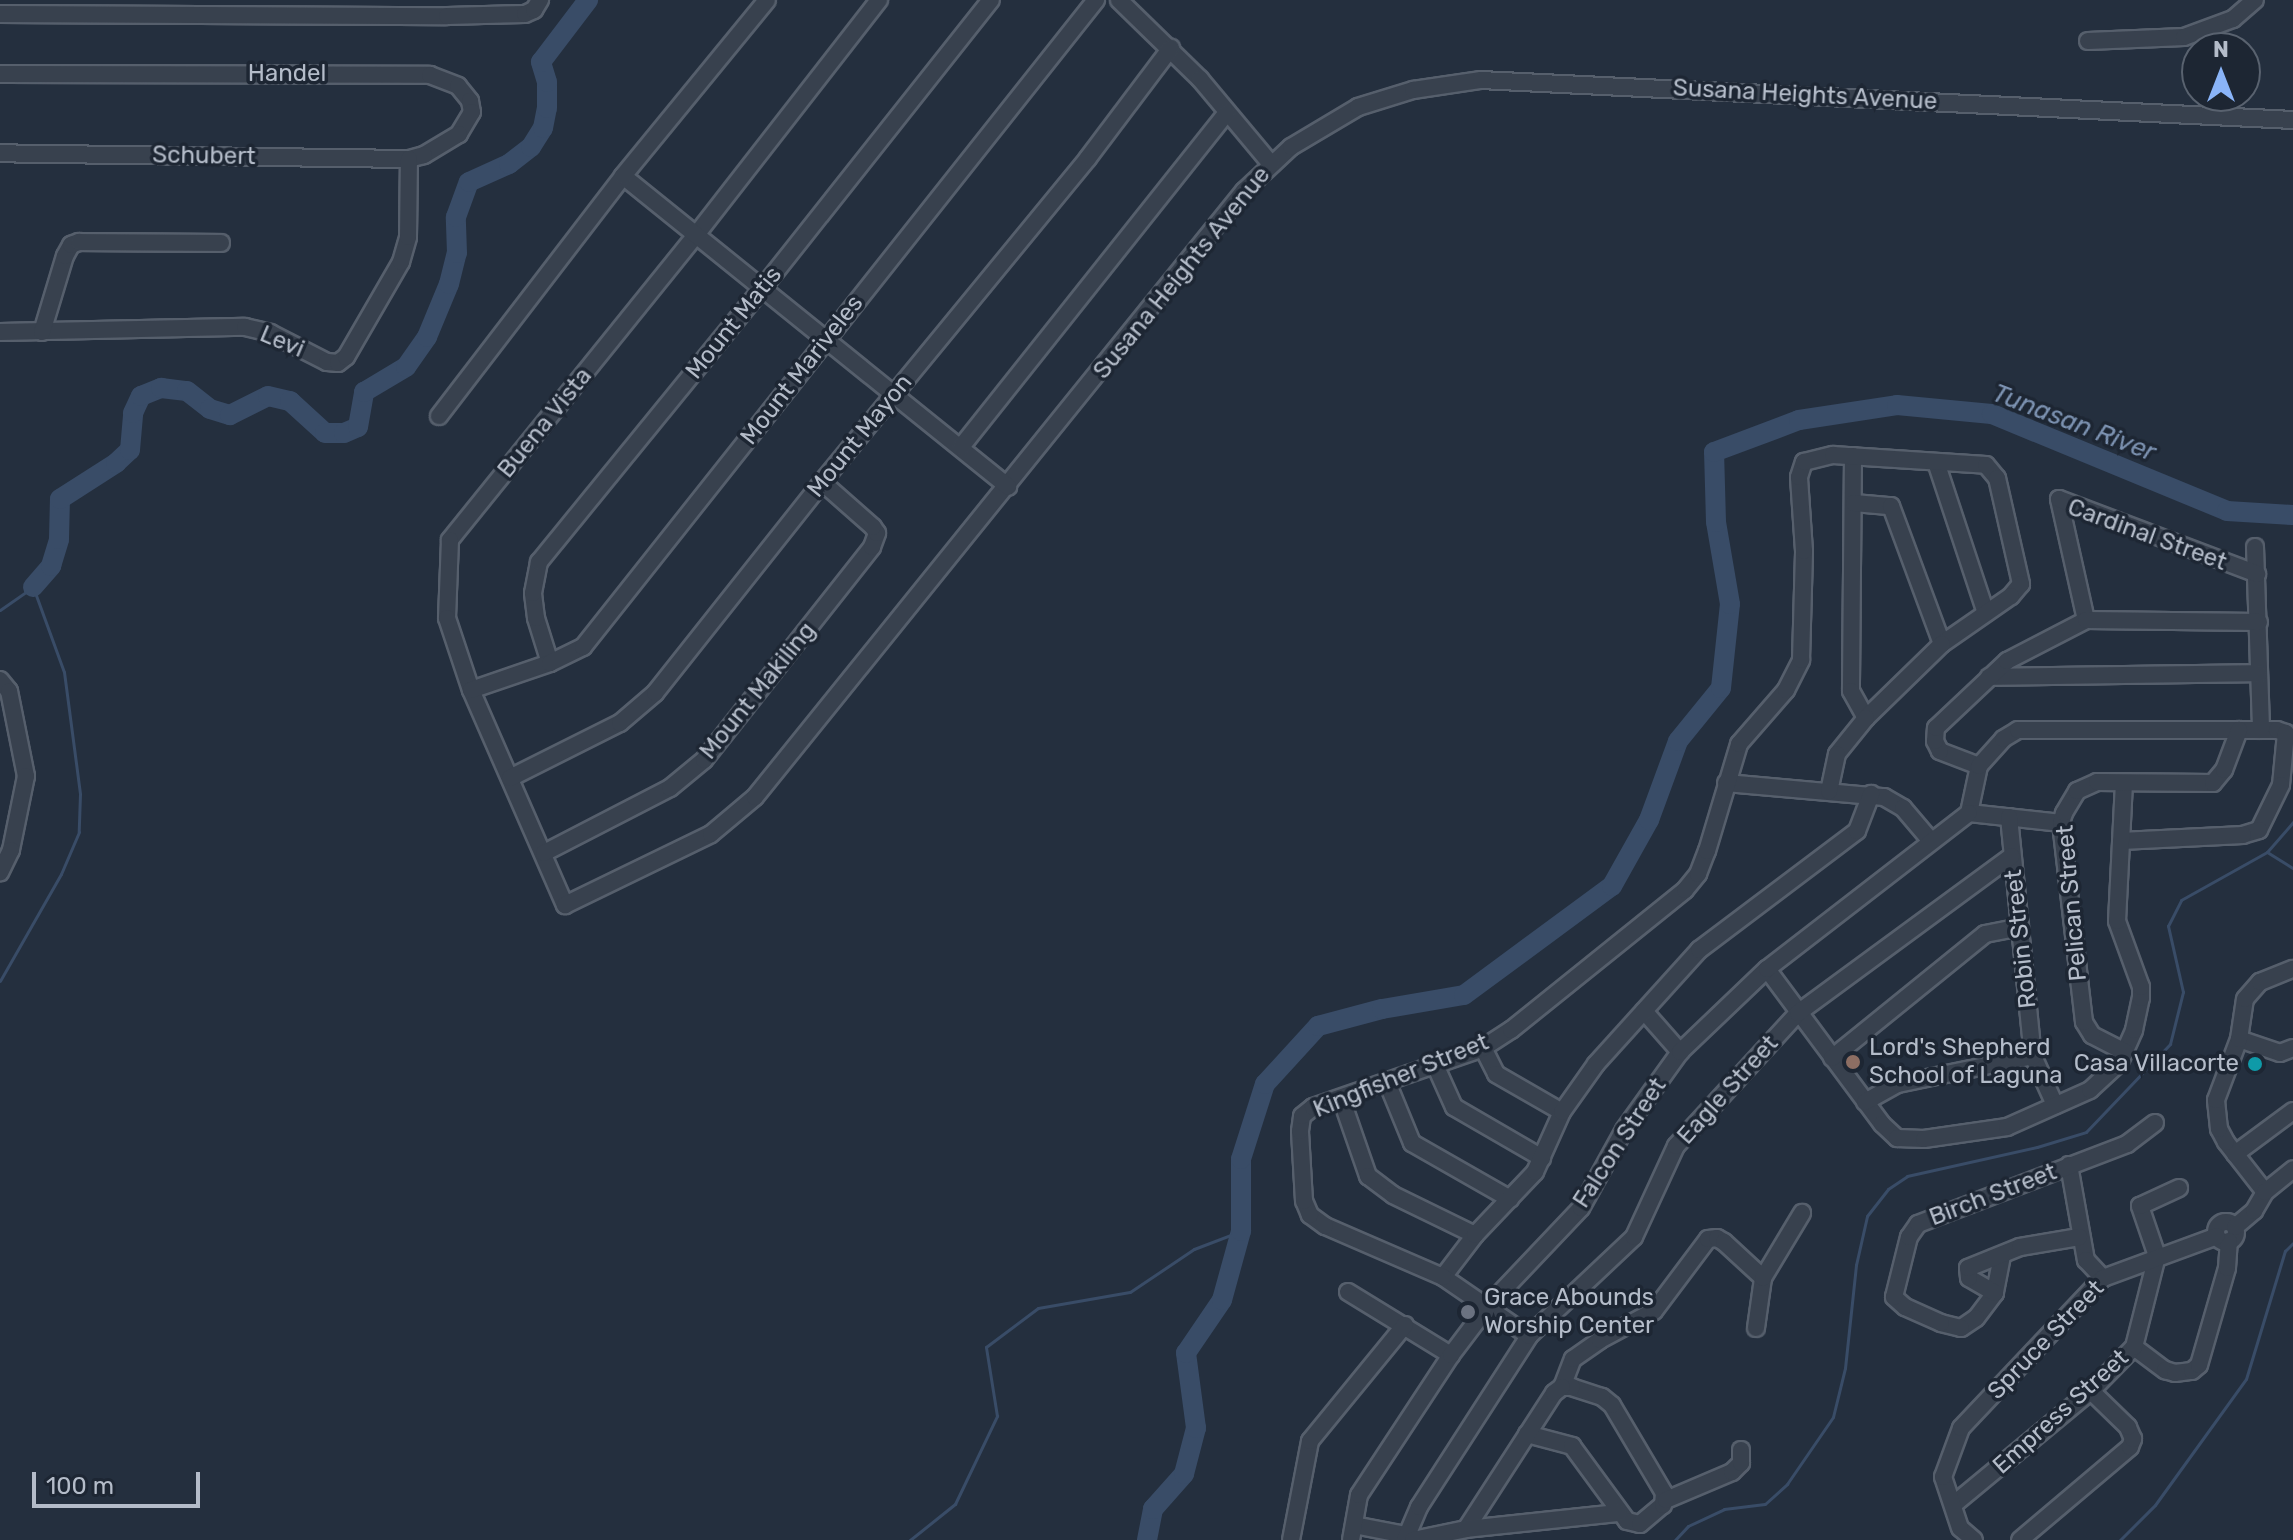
<!DOCTYPE html>
<html>
<head>
<meta charset="utf-8">
<style>
  body { margin:0 }
  #map { position:relative; width:2293px; height:1540px; overflow:hidden; background:#242f3e; font-family:Rubik,sans-serif }
  div>[style] { position:absolute }
  [style*='--x'] { left:calc(var(--x)*1px); top:calc(var(--y)*1px); width:calc(var(--w)*1px); rotate:calc(var(--a)*1deg) }
  .stream>* { height:3px; margin:-1.5px; padding:0 1.5px; transform-origin:1.5px; border-radius:1.5px; background:#394c67 }
  .river>* { height:20px; margin:-10px; padding:0 10px; transform-origin:10px; border-radius:10px; background:#394c67 }
  .roads { filter:drop-shadow(2px 0 #565f6c) drop-shadow(-2px 0 #565f6c) drop-shadow(0 2px #565f6c) drop-shadow(0 -2px #565f6c) }
  .minor>* { height:16px; margin:-8px; padding:0 8px; transform-origin:8px; border-radius:8px; background:#38414e }
  .minor>.ring { margin:-8px; padding:0; box-sizing:content-box; background:none; border:16px solid #38414e; border-radius:50% }
  .dots>* { width:22px; height:22px; translate:-50% -50%; box-sizing:border-box; border:4px solid #1d2633; border-radius:50% }
  span { translate:-50% -50%; white-space:nowrap; text-align:center; line-height:1.15; -webkit-text-stroke:7px #1d2633; paint-order:stroke }
  .street-label { font-size:24px; color:#b4bcc9 }
  .poi-label { font-size:24px; color:#b4bcc9 }
  .left { translate:0 -50%; text-align:left }
  .right { translate:-100% -50%; text-align:right }
  .water-label { font-size:26px; color:#7c92b1; font-style:italic }
  .north { position:absolute; left:2181px; top:32px; width:80px; height:80px; box-sizing:border-box; background:#1d2633; border:2px solid #59626f; border-radius:50%; rotate:0deg; font-size:22px; font-weight:700; line-height:32px; text-align:center; color:#b4bcc9 }
  .north::after { content:''; display:block; margin:auto; width:28px; height:36px; background:#8ab4f8; clip-path:polygon(50% 0,100% 100%,50% 72%,0 100%) }
  .scale { position:absolute; left:32px; top:1472px; width:168px; height:36px; box-sizing:border-box; border:4px solid #b4bcc9; border-top:0; padding-left:10px; font-size:24px; line-height:28px; white-space:nowrap; color:#b4bcc9; -webkit-text-stroke:6px #1d2633; paint-order:stroke }
</style>
</head>
<body>
<div id="map">
  <div class="stream">
    <div style="--x:0;--y:610;--w:40;--a:-34.9"></div>
    <div style="--x:33;--y:587;--w:90;--a:70"></div>
    <div style="--x:64;--y:672;--w:123;--a:82.5"></div>
    <div style="--x:80;--y:794;--w:38;--a:92"></div>
    <div style="--x:79;--y:832;--w:46;--a:113.2"></div>
    <div style="--x:61;--y:874;--w:123;--a:119.7"></div>
    <div style="--x:2267;--y:852;--w:31;--a:32"></div>
    <div style="--x:910;--y:1540;--w:58;--a:-38.7"></div>
    <div style="--x:955;--y:1504;--w:98;--a:-64.5"></div>
    <div style="--x:997;--y:1416;--w:70;--a:-99.1"></div>
    <div style="--x:986;--y:1347;--w:65;--a:-36.9"></div>
    <div style="--x:1038;--y:1308;--w:93;--a:-9.9"></div>
    <div style="--x:1130;--y:1292;--w:77;--a:-33.9"></div>
    <div style="--x:1194;--y:1249;--w:50;--a:-21"></div>
    <div style="--x:1675;--y:1540;--w:19;--a:-47"></div>
    <div style="--x:1688;--y:1526;--w:40;--a:-25"></div>
    <div style="--x:1724;--y:1509;--w:41;--a:-7"></div>
    <div style="--x:1765;--y:1504;--w:30;--a:-42"></div>
    <div style="--x:1787;--y:1484;--w:81;--a:-55.5"></div>
    <div style="--x:1833;--y:1417;--w:50;--a:-76.2"></div>
    <div style="--x:1845;--y:1368;--w:104;--a:-83.9"></div>
    <div style="--x:1856;--y:1265;--w:50;--a:-77.3"></div>
    <div style="--x:1867;--y:1216;--w:34;--a:-52"></div>
    <div style="--x:1888;--y:1189;--w:23;--a:-34"></div>
    <div style="--x:1907;--y:1176;--w:133;--a:-12.6"></div>
    <div style="--x:2037;--y:1147;--w:51;--a:-17"></div>
    <div style="--x:2086;--y:1132;--w:122;--a:-46.3"></div>
    <div style="--x:2170;--y:1044;--w:54;--a:-76"></div>
    <div style="--x:2183;--y:992;--w:68;--a:-102.8"></div>
    <div style="--x:2168;--y:926;--w:29;--a:-63"></div>
    <div style="--x:2181;--y:900;--w:98;--a:-29.2"></div>
    <div style="--x:2267;--y:852;--w:40;--a:-49"></div>
    <div style="--x:2120;--y:1540;--w:49;--a:-45"></div>
    <div style="--x:2155;--y:1505;--w:155;--a:-54.2"></div>
    <div style="--x:2246;--y:1379;--w:134;--a:-73.1"></div>
    <div style="--x:2285;--y:1251;--w:11;--a:-45"></div>
  </div>
  <div class="river">
    <div style="--x:33;--y:587;--w:28;--a:-49"></div>
    <div style="--x:51;--y:566;--w:28;--a:-73"></div>
    <div style="--x:59;--y:539;--w:40;--a:-88.6"></div>
    <div style="--x:60;--y:499;--w:67;--a:-32.7"></div>
    <div style="--x:116;--y:463;--w:19;--a:-43"></div>
    <div style="--x:130;--y:450;--w:37;--a:-85"></div>
    <div style="--x:133;--y:413;--w:19;--a:-65"></div>
    <div style="--x:141;--y:396;--w:22;--a:-22"></div>
    <div style="--x:161;--y:388;--w:26;--a:7"></div>
    <div style="--x:187;--y:391;--w:29;--a:38"></div>
    <div style="--x:210;--y:409;--w:21;--a:17"></div>
    <div style="--x:230;--y:415;--w:42;--a:-26.6"></div>
    <div style="--x:268;--y:396;--w:23;--a:13"></div>
    <div style="--x:290;--y:401;--w:47;--a:42.4"></div>
    <div style="--x:325;--y:433;--w:19;--a:0"></div>
    <div style="--x:344;--y:433;--w:15;--a:-23"></div>
    <div style="--x:358;--y:427;--w:36;--a:-80"></div>
    <div style="--x:364;--y:392;--w:49;--a:-30.8"></div>
    <div style="--x:406;--y:367;--w:37;--a:-55"></div>
    <div style="--x:427;--y:337;--w:57;--a:-67.5"></div>
    <div style="--x:449;--y:284;--w:32;--a:-76"></div>
    <div style="--x:457;--y:253;--w:36;--a:-92"></div>
    <div style="--x:456;--y:217;--w:37;--a:-70"></div>
    <div style="--x:469;--y:182;--w:44;--a:-24.2"></div>
    <div style="--x:509;--y:164;--w:28;--a:-38"></div>
    <div style="--x:531;--y:147;--w:22;--a:-58"></div>
    <div style="--x:543;--y:128;--w:20;--a:-79"></div>
    <div style="--x:547;--y:108;--w:26;--a:-90"></div>
    <div style="--x:547;--y:82;--w:21;--a:-107"></div>
    <div style="--x:541;--y:62;--w:78;--a:-52.8"></div>
    <div style="--x:1147;--y:1540;--w:32;--a:-79"></div>
    <div style="--x:1153;--y:1509;--w:47;--a:-48.5"></div>
    <div style="--x:1184;--y:1474;--w:48;--a:-75.4"></div>
    <div style="--x:1196;--y:1428;--w:76;--a:-97.6"></div>
    <div style="--x:1186;--y:1353;--w:64;--a:-55.8"></div>
    <div style="--x:1222;--y:1300;--w:72;--a:-74.6"></div>
    <div style="--x:1241;--y:1231;--w:72;--a:-90"></div>
    <div style="--x:1241;--y:1159;--w:79;--a:-72.3"></div>
    <div style="--x:1265;--y:1084;--w:79;--a:-47.6"></div>
    <div style="--x:1318;--y:1026;--w:66;--a:-14.9"></div>
    <div style="--x:1382;--y:1009;--w:83;--a:-9.7"></div>
    <div style="--x:1464;--y:995;--w:184;--a:-36.4"></div>
    <div style="--x:1612;--y:886;--w:76;--a:-60.7"></div>
    <div style="--x:1649;--y:820;--w:84;--a:-69.8"></div>
    <div style="--x:1678;--y:741;--w:68;--a:-50.9"></div>
    <div style="--x:1721;--y:688;--w:84;--a:-83.9"></div>
    <div style="--x:1730;--y:604;--w:83;--a:-99.7"></div>
    <div style="--x:1716;--y:522;--w:70;--a:-91.6"></div>
    <div style="--x:1714;--y:452;--w:91;--a:-20.6"></div>
    <div style="--x:1799;--y:420;--w:99;--a:-8.7"></div>
    <div style="--x:1897;--y:405;--w:95;--a:5.4"></div>
    <div style="--x:1992;--y:414;--w:254;--a:22.4"></div>
    <div style="--x:2227;--y:511;--w:66;--a:3.5"></div>
  </div>
  <div class="roads">
    <div class="minor">
      <div style="--x:879;--y:0;--w:298;--a:127.9"></div>
      <div style="--x:696;--y:235;--w:392;--a:128.9"></div>
      <div style="--x:450;--y:540;--w:78;--a:92.2"></div>
      <div style="--x:447;--y:618;--w:76;--a:71.6"></div>
      <div style="--x:471;--y:690;--w:235;--a:66.4"></div>
      <div style="--x:565;--y:905;--w:162;--a:-25.9"></div>
      <div style="--x:711;--y:834;--w:57;--a:-40.1"></div>
      <div style="--x:755;--y:797;--w:779;--a:-51.1"></div>
      <div style="--x:1244;--y:191;--w:64;--a:-43.1"></div>
      <div style="--x:1291;--y:147;--w:78;--a:-30.8"></div>
      <div style="--x:1358;--y:107;--w:58;--a:-17.2"></div>
      <div style="--x:1413;--y:90;--w:69;--a:-8.4"></div>
      <div style="--x:1481;--y:80;--w:813;--a:2.82"></div>
      <div style="--x:1119;--y:0;--w:113;--a:44.3"></div>
      <div style="--x:1200;--y:79;--w:111;--a:50.1"></div>
      <div style="--x:0;--y:14;--w:447;--a:0.3"></div>
      <div style="--x:447;--y:16;--w:78;--a:-1.5"></div>
      <div style="--x:525;--y:14;--w:10;--a:-24"></div>
      <div style="--x:534;--y:10;--w:12;--a:-59"></div>
      <div style="--x:2088;--y:41;--w:96;--a:-2.4"></div>
      <div style="--x:2184;--y:37;--w:52;--a:-20.2"></div>
      <div style="--x:2233;--y:19;--w:29;--a:-41"></div>
      <div style="--x:0;--y:74;--w:430;--a:0.1"></div>
      <div style="--x:430;--y:75;--w:30;--a:21"></div>
      <div style="--x:458;--y:86;--w:19;--a:51"></div>
      <div style="--x:470;--y:101;--w:11;--a:80"></div>
      <div style="--x:472;--y:112;--w:26;--a:121"></div>
      <div style="--x:459;--y:134;--w:41;--a:149"></div>
      <div style="--x:424;--y:155;--w:16;--a:165"></div>
      <div style="--x:409;--y:159;--w:409;--a:-179.2"></div>
      <div style="--x:623;--y:176;--w:495;--a:38.9"></div>
      <div style="--x:0;--y:332;--w:245;--a:-1.2"></div>
      <div style="--x:245;--y:327;--w:26;--a:13"></div>
      <div style="--x:270;--y:333;--w:64;--a:27"></div>
      <div style="--x:327;--y:362;--w:11;--a:5"></div>
      <div style="--x:338;--y:363;--w:10;--a:-37"></div>
      <div style="--x:346;--y:357;--w:110;--a:-59.9"></div>
      <div style="--x:401;--y:262;--w:26;--a:-74"></div>
      <div style="--x:408;--y:237;--w:78;--a:-89.3"></div>
      <div style="--x:42;--y:332;--w:79;--a:-73.2"></div>
      <div style="--x:65;--y:256;--w:13;--a:-61"></div>
      <div style="--x:71;--y:245;--w:9;--a:-21"></div>
      <div style="--x:79;--y:242;--w:142;--a:0.4"></div>
      <div style="--x:439;--y:416;--w:302;--a:-52.5"></div>
      <div style="--x:623;--y:176;--w:227;--a:-50.7"></div>
      <div style="--x:961;--y:447;--w:427;--a:-51.5"></div>
      <div style="--x:1853;--y:456;--w:235;--a:90.5"></div>
      <div style="--x:1851;--y:691;--w:31;--a:61"></div>
      <div style="--x:1936;--y:462;--w:159;--a:71.7"></div>
      <div style="--x:1854;--y:503;--w:37;--a:5"></div>
      <div style="--x:1891;--y:506;--w:147;--a:69.7"></div>
      <div style="--x:2255;--y:547;--w:183;--a:88.1"></div>
      <div style="--x:2086;--y:620;--w:124;--a:-102.6"></div>
      <div style="--x:2059;--y:499;--w:212;--a:20.7"></div>
      <div style="--x:550;--y:663;--w:47;--a:-107.3"></div>
      <div style="--x:536;--y:618;--w:25;--a:-97"></div>
      <div style="--x:533;--y:593;--w:32;--a:-79"></div>
      <div style="--x:539;--y:562;--w:351;--a:-50.8"></div>
      <div style="--x:761;--y:290;--w:370;--a:-51.6"></div>
      <div style="--x:1989;--y:677;--w:270;--a:-0.8"></div>
      <div style="--x:0;--y:680;--w:14;--a:51"></div>
      <div style="--x:9;--y:691;--w:87;--a:78.7"></div>
      <div style="--x:26;--y:776;--w:76;--a:101.5"></div>
      <div style="--x:11;--y:850;--w:25;--a:116"></div>
      <div style="--x:471;--y:690;--w:83;--a:-18.9"></div>
      <div style="--x:550;--y:663;--w:37;--a:-26"></div>
      <div style="--x:583;--y:647;--w:826;--a:-51.59"></div>
      <div style="--x:1979;--y:766;--w:42;--a:-159"></div>
      <div style="--x:1940;--y:751;--w:11;--a:-117"></div>
      <div style="--x:1935;--y:741;--w:13;--a:-86"></div>
      <div style="--x:1936;--y:728;--w:98;--a:-43.3"></div>
      <div style="--x:2007;--y:661;--w:89;--a:-27.4"></div>
      <div style="--x:2086;--y:620;--w:173;--a:0.7"></div>
      <div style="--x:510;--y:778;--w:123;--a:-26.6"></div>
      <div style="--x:620;--y:723;--w:46;--a:-40.6"></div>
      <div style="--x:655;--y:693;--w:269;--a:-51.6"></div>
      <div style="--x:822;--y:482;--w:419;--a:-50.6"></div>
      <div style="--x:1088;--y:158;--w:138;--a:-53"></div>
      <div style="--x:1726;--y:783;--w:159;--a:5.1"></div>
      <div style="--x:1884;--y:797;--w:22;--a:30"></div>
      <div style="--x:1903;--y:808;--w:43;--a:49.7"></div>
      <div style="--x:1969;--y:813;--w:48;--a:-78"></div>
      <div style="--x:1979;--y:766;--w:36;--a:-48"></div>
      <div style="--x:2003;--y:739;--w:17;--a:-31"></div>
      <div style="--x:2018;--y:730;--w:259;--a:0"></div>
      <div style="--x:2277;--y:730;--w:9;--a:18"></div>
      <div style="--x:2286;--y:733;--w:52;--a:95.5"></div>
      <div style="--x:2281;--y:785;--w:50;--a:116.1"></div>
      <div style="--x:2259;--y:830;--w:17;--a:163"></div>
      <div style="--x:2243;--y:835;--w:122;--a:177.2"></div>
      <div style="--x:1969;--y:813;--w:93;--a:6.2"></div>
      <div style="--x:2009;--y:817;--w:240;--a:84.3"></div>
      <div style="--x:2033;--y:1056;--w:54;--a:65.8"></div>
      <div style="--x:544;--y:853;--w:142;--a:-27.3"></div>
      <div style="--x:670;--y:788;--w:44;--a:-39.5"></div>
      <div style="--x:704;--y:760;--w:271;--a:-51.7"></div>
      <div style="--x:872;--y:547;--w:15;--a:-70"></div>
      <div style="--x:877;--y:533;--w:7;--a:-124"></div>
      <div style="--x:873;--y:527;--w:68;--a:-138.6"></div>
      <div style="--x:1767;--y:969;--w:193;--a:53.4"></div>
      <div style="--x:1882;--y:1124;--w:21;--a:43"></div>
      <div style="--x:1897;--y:1138;--w:27;--a:2"></div>
      <div style="--x:1924;--y:1139;--w:84;--a:-8.2"></div>
      <div style="--x:2007;--y:1127;--w:91;--a:-24"></div>
      <div style="--x:2090;--y:1090;--w:41;--a:-43"></div>
      <div style="--x:2120;--y:1062;--w:35;--a:-66"></div>
      <div style="--x:2134;--y:1030;--w:33;--a:-78"></div>
      <div style="--x:2141;--y:998;--w:11;--a:-90"></div>
      <div style="--x:2141;--y:987;--w:70;--a:-110"></div>
      <div style="--x:2117;--y:921;--w:138;--a:-87.1"></div>
      <div style="--x:1644;--y:1011;--w:55;--a:48.7"></div>
      <div style="--x:2239;--y:1039;--w:43;--a:18.9"></div>
      <div style="--x:2280;--y:1053;--w:14;--a:-21"></div>
      <div style="--x:1483;--y:1048;--w:29;--a:63"></div>
      <div style="--x:1496;--y:1074;--w:76;--a:29.9"></div>
      <div style="--x:2125;--y:1052;--w:37;--a:-153"></div>
      <div style="--x:2092;--y:1035;--w:15;--a:-122"></div>
      <div style="--x:2084;--y:1022;--w:200;--a:-96.6"></div>
      <div style="--x:2061;--y:823;--w:10;--a:-73"></div>
      <div style="--x:2064;--y:813;--w:26;--a:-59"></div>
      <div style="--x:2077;--y:791;--w:22;--a:-24"></div>
      <div style="--x:2097;--y:782;--w:116;--a:0.5"></div>
      <div style="--x:2213;--y:783;--w:17;--a:-50"></div>
      <div style="--x:2224;--y:770;--w:43;--a:-69.4"></div>
      <div style="--x:1832;--y:1058;--w:197;--a:-39"></div>
      <div style="--x:1985;--y:934;--w:36;--a:-11"></div>
      <div style="--x:1436;--y:1067;--w:44;--a:65.8"></div>
      <div style="--x:1454;--y:1107;--w:102;--a:30.1"></div>
      <div style="--x:1387;--y:1082;--w:66;--a:67.7"></div>
      <div style="--x:1412;--y:1143;--w:113;--a:29.7"></div>
      <div style="--x:1341;--y:1098;--w:83;--a:70.9"></div>
      <div style="--x:1368;--y:1176;--w:31;--a:37"></div>
      <div style="--x:1393;--y:1195;--w:91;--a:26"></div>
      <div style="--x:1865;--y:1102;--w:38;--a:-29"></div>
      <div style="--x:1898;--y:1084;--w:138;--a:-11.7"></div>
      <div style="--x:2235;--y:1154;--w:72;--a:-36.6"></div>
      <div style="--x:2069;--y:1165;--w:97;--a:79.9"></div>
      <div style="--x:2086;--y:1260;--w:25;--a:47"></div>
      <div style="--x:2265;--y:1192;--w:63;--a:-128"></div>
      <div style="--x:2226;--y:1142;--w:15;--a:-118"></div>
      <div style="--x:2219;--y:1129;--w:29;--a:-96"></div>
      <div style="--x:2216;--y:1100;--w:65;--a:-69.3"></div>
      <div style="--x:2239;--y:1039;--w:40;--a:-81.5"></div>
      <div style="--x:2245;--y:999;--w:23;--a:-49"></div>
      <div style="--x:2260;--y:982;--w:35;--a:-22"></div>
      <div class="ring" style="left:2216px;top:1222px;width:4px;height:4px"></div>
      <div style="--x:2235;--y:1227;--w:25;--a:-40"></div>
      <div style="--x:2254;--y:1211;--w:22;--a:-60"></div>
      <div style="--x:2265;--y:1192;--w:36;--a:-39"></div>
      <div style="--x:2002;--y:1256;--w:38;--a:101"></div>
      <div style="--x:1995;--y:1293;--w:31;--a:127"></div>
      <div style="--x:1976;--y:1318;--w:18;--a:146"></div>
      <div style="--x:1961;--y:1328;--w:21;--a:-166"></div>
      <div style="--x:1941;--y:1323;--w:39;--a:-156"></div>
      <div style="--x:1905;--y:1307;--w:15;--a:-138"></div>
      <div style="--x:1894;--y:1297;--w:62;--a:-76"></div>
      <div style="--x:1909;--y:1237;--w:16;--a:-55"></div>
      <div style="--x:1918;--y:1224;--w:224;--a:-20.9"></div>
      <div style="--x:2127;--y:1144;--w:35;--a:-37"></div>
      <div style="--x:1443;--y:1277;--w:53;--a:-52.7"></div>
      <div style="--x:1475;--y:1235;--w:87;--a:-46.4"></div>
      <div style="--x:1535;--y:1172;--w:66;--a:-65.8"></div>
      <div style="--x:1562;--y:1112;--w:59;--a:-54.7"></div>
      <div style="--x:1596;--y:1064;--w:154;--a:-47.9"></div>
      <div style="--x:1699;--y:950;--w:198;--a:-37"></div>
      <div style="--x:1857;--y:831;--w:40;--a:-69"></div>
      <div style="--x:1348;--y:1292;--w:121;--a:31.5"></div>
      <div style="--x:1995;--y:1293;--w:30;--a:-150"></div>
      <div style="--x:1969;--y:1278;--w:10;--a:-96"></div>
      <div style="--x:1968;--y:1268;--w:56;--a:-22"></div>
      <div style="--x:2020;--y:1247;--w:60;--a:-9.6"></div>
      <div style="--x:1756;--y:1328;--w:50;--a:-82"></div>
      <div style="--x:1529;--y:1336;--w:104;--a:-145.5"></div>
      <div style="--x:1443;--y:1277;--w:129;--a:-156.6"></div>
      <div style="--x:1325;--y:1226;--w:19;--a:-144"></div>
      <div style="--x:1310;--y:1215;--w:15;--a:-113"></div>
      <div style="--x:1304;--y:1201;--w:70;--a:-93.3"></div>
      <div style="--x:1300;--y:1131;--w:15;--a:-82"></div>
      <div style="--x:1302;--y:1116;--w:14;--a:-39"></div>
      <div style="--x:1313;--y:1107;--w:180;--a:-19.1"></div>
      <div style="--x:1483;--y:1048;--w:33;--a:-33"></div>
      <div style="--x:1511;--y:1030;--w:223;--a:-38.8"></div>
      <div style="--x:1685;--y:890;--w:21;--a:-51"></div>
      <div style="--x:1698;--y:874;--w:25;--a:-69"></div>
      <div style="--x:1707;--y:851;--w:112;--a:-73.3"></div>
      <div style="--x:1739;--y:744;--w:72;--a:-49"></div>
      <div style="--x:1786;--y:690;--w:34;--a:-63"></div>
      <div style="--x:1801;--y:660;--w:109;--a:-88.4"></div>
      <div style="--x:1804;--y:551;--w:74;--a:-93.9"></div>
      <div style="--x:1799;--y:477;--w:16;--a:-72"></div>
      <div style="--x:1804;--y:462;--w:30;--a:-14"></div>
      <div style="--x:1833;--y:455;--w:153;--a:3.7"></div>
      <div style="--x:1986;--y:465;--w:17;--a:50"></div>
      <div style="--x:1997;--y:478;--w:109;--a:77.2"></div>
      <div style="--x:2021;--y:584;--w:16;--a:130"></div>
      <div style="--x:2011;--y:596;--w:84;--a:145.2"></div>
      <div style="--x:1942;--y:644;--w:106;--a:135.8"></div>
      <div style="--x:1866;--y:718;--w:46;--a:128.9"></div>
      <div style="--x:1837;--y:754;--w:38;--a:102"></div>
      <div style="--x:2134;--y:1347;--w:39;--a:37"></div>
      <div style="--x:2165;--y:1370;--w:10;--a:17"></div>
      <div style="--x:2175;--y:1373;--w:17;--a:-7"></div>
      <div style="--x:2192;--y:1371;--w:9;--a:-41"></div>
      <div style="--x:2199;--y:1365;--w:101;--a:-73.9"></div>
      <div style="--x:2227;--y:1268;--w:27;--a:-86"></div>
      <div style="--x:1562;--y:1387;--w:30;--a:-69"></div>
      <div style="--x:1573;--y:1359;--w:33;--a:-35"></div>
      <div style="--x:1600;--y:1340;--w:61;--a:-28.2"></div>
      <div style="--x:1654;--y:1311;--w:90;--a:-53.1"></div>
      <div style="--x:1708;--y:1239;--w:9;--a:-6"></div>
      <div style="--x:1717;--y:1238;--w:8;--a:30"></div>
      <div style="--x:1724;--y:1242;--w:53;--a:42.7"></div>
      <div style="--x:1763;--y:1278;--w:76;--a:-59"></div>
      <div style="--x:1527;--y:1434;--w:47;--a:14.9"></div>
      <div style="--x:1572;--y:1446;--w:93;--a:53.7"></div>
      <div style="--x:1627;--y:1521;--w:13;--a:13"></div>
      <div style="--x:1640;--y:1524;--w:30;--a:-40"></div>
      <div style="--x:1663;--y:1505;--w:12;--a:-85"></div>
      <div style="--x:1664;--y:1493;--w:102;--a:-120.6"></div>
      <div style="--x:1612;--y:1405;--w:13;--a:-141"></div>
      <div style="--x:1602;--y:1397;--w:32;--a:-162"></div>
      <div style="--x:1572;--y:1387;--w:10;--a:180"></div>
      <div style="--x:1666;--y:1500;--w:72;--a:-23"></div>
      <div style="--x:1732;--y:1472;--w:13;--a:-45"></div>
      <div style="--x:1741;--y:1463;--w:13;--a:-90"></div>
      <div style="--x:1953;--y:1505;--w:179;--a:-39.6"></div>
      <div style="--x:2091;--y:1391;--w:62;--a:-45.7"></div>
      <div style="--x:2134;--y:1347;--w:94;--a:-75.8"></div>
      <div style="--x:2157;--y:1256;--w:53;--a:-108.8"></div>
      <div style="--x:2140;--y:1206;--w:43;--a:-24.8"></div>
      <div style="--x:1354;--y:1525;--w:53;--a:10.9"></div>
      <div style="--x:1466;--y:1529;--w:162;--a:-57.1"></div>
      <div style="--x:1554;--y:1393;--w:10;--a:-37"></div>
      <div style="--x:1291;--y:1540;--w:101;--a:-79.1"></div>
      <div style="--x:1310;--y:1441;--w:150;--a:-50.7"></div>
      <div style="--x:1351;--y:1540;--w:46;--a:-79.9"></div>
      <div style="--x:1359;--y:1495;--w:168;--a:-56.7"></div>
      <div style="--x:1451;--y:1355;--w:61;--a:-52.9"></div>
      <div style="--x:1488;--y:1306;--w:135;--a:-46.5"></div>
      <div style="--x:1581;--y:1208;--w:89;--a:-61.1"></div>
      <div style="--x:1624;--y:1130;--w:96;--a:-54.3"></div>
      <div style="--x:1680;--y:1052;--w:120;--a:-43.7"></div>
      <div style="--x:1767;--y:969;--w:255;--a:-37.7"></div>
      <div style="--x:1405;--y:1540;--w:36;--a:-67"></div>
      <div style="--x:1419;--y:1507;--w:203;--a:-57.2"></div>
      <div style="--x:1529;--y:1336;--w:144;--a:-43.3"></div>
      <div style="--x:1634;--y:1237;--w:100;--a:-65.2"></div>
      <div style="--x:1676;--y:1146;--w:180;--a:-47.5"></div>
      <div style="--x:1798;--y:1013;--w:265;--a:-36.3"></div>
      <div style="--x:1413;--y:1540;--w:54;--a:-11.7"></div>
      <div style="--x:1466;--y:1529;--w:154;--a:-6"></div>
      <div style="--x:1974;--y:1540;--w:18;--a:-139"></div>
      <div style="--x:1960;--y:1528;--w:54;--a:-108.4"></div>
      <div style="--x:1943;--y:1477;--w:52;--a:-69.8"></div>
      <div style="--x:1961;--y:1428;--w:207;--a:-46.6"></div>
      <div style="--x:2103;--y:1278;--w:121;--a:-20.2"></div>
      <div style="--x:2020;--y:1540;--w:144;--a:-40.2"></div>
      <div style="--x:2130;--y:1447;--w:9;--a:-69"></div>
      <div style="--x:2133;--y:1439;--w:13;--a:-113"></div>
      <div style="--x:2128;--y:1427;--w:52;--a:-135.8"></div>
    </div>
  </div>
  <div class="dots">
    <div style="left:1853px;top:1062px;background:#8d6e63"></div>
    <div style="left:2255px;top:1064px;background:#0f9aa8"></div>
    <div style="left:1468px;top:1312px;background:#6b7280"></div>
  </div>
  <div class="street-label">
    <span style="left:287px;top:74px">Handel</span>
    <span style="left:1805px;top:95px;rotate:3deg">Susana Heights Avenue</span>
    <span style="left:204px;top:156px;rotate:1deg">Schubert</span>
    <span style="left:1182px;top:273px;rotate:-51deg">Susana Heights Avenue</span>
    <span style="left:734px;top:323px;rotate:-51deg">Mount Matis</span>
    <span style="left:282px;top:342px;rotate:23deg">Levi</span>
    <span style="left:802px;top:370px;rotate:-52deg">Mount Mariveles</span>
    <span style="left:545px;top:423px;rotate:-51deg">Buena Vista</span>
    <span style="left:860px;top:436px;rotate:-51deg">Mount Mayon</span>
    <span style="left:2147px;top:535px;rotate:20deg">Cardinal Street</span>
    <span style="left:758px;top:691px;rotate:-51deg">Mount Makiling</span>
    <span style="left:2072px;top:903px;rotate:-95deg">Pelican Street</span>
    <span style="left:2021px;top:939px;rotate:-96deg">Robin Street</span>
    <span style="left:1401px;top:1076px;rotate:-22deg">Kingfisher Street</span>
    <span style="left:1728px;top:1090px;rotate:-48deg">Eagle Street</span>
    <span style="left:1620px;top:1143px;rotate:-57deg">Falcon Street</span>
    <span style="left:1993px;top:1195px;rotate:-21deg">Birch Street</span>
    <span style="left:2046px;top:1340px;rotate:-46deg">Spruce Street</span>
    <span style="left:2061px;top:1412px;rotate:-42deg">Empress Street</span>
  </div>
  <div class="poi-label">
    <span class="left" style="left:1869px;top:1062px">Lord's Shepherd<br>School of Laguna</span>
    <span class="right" style="left:2239px;top:1064px">Casa Villacorte</span>
    <span class="left" style="left:1484px;top:1312px">Grace Abounds<br>Worship Center</span>
  </div>
  <div class="water-label">
    <span style="left:2074px;top:423px;rotate:21deg">Tunasan River</span>
  </div>
  <div class="north">N</div>
  <div class="scale">100 m</div>
</div>
</body>
</html>
